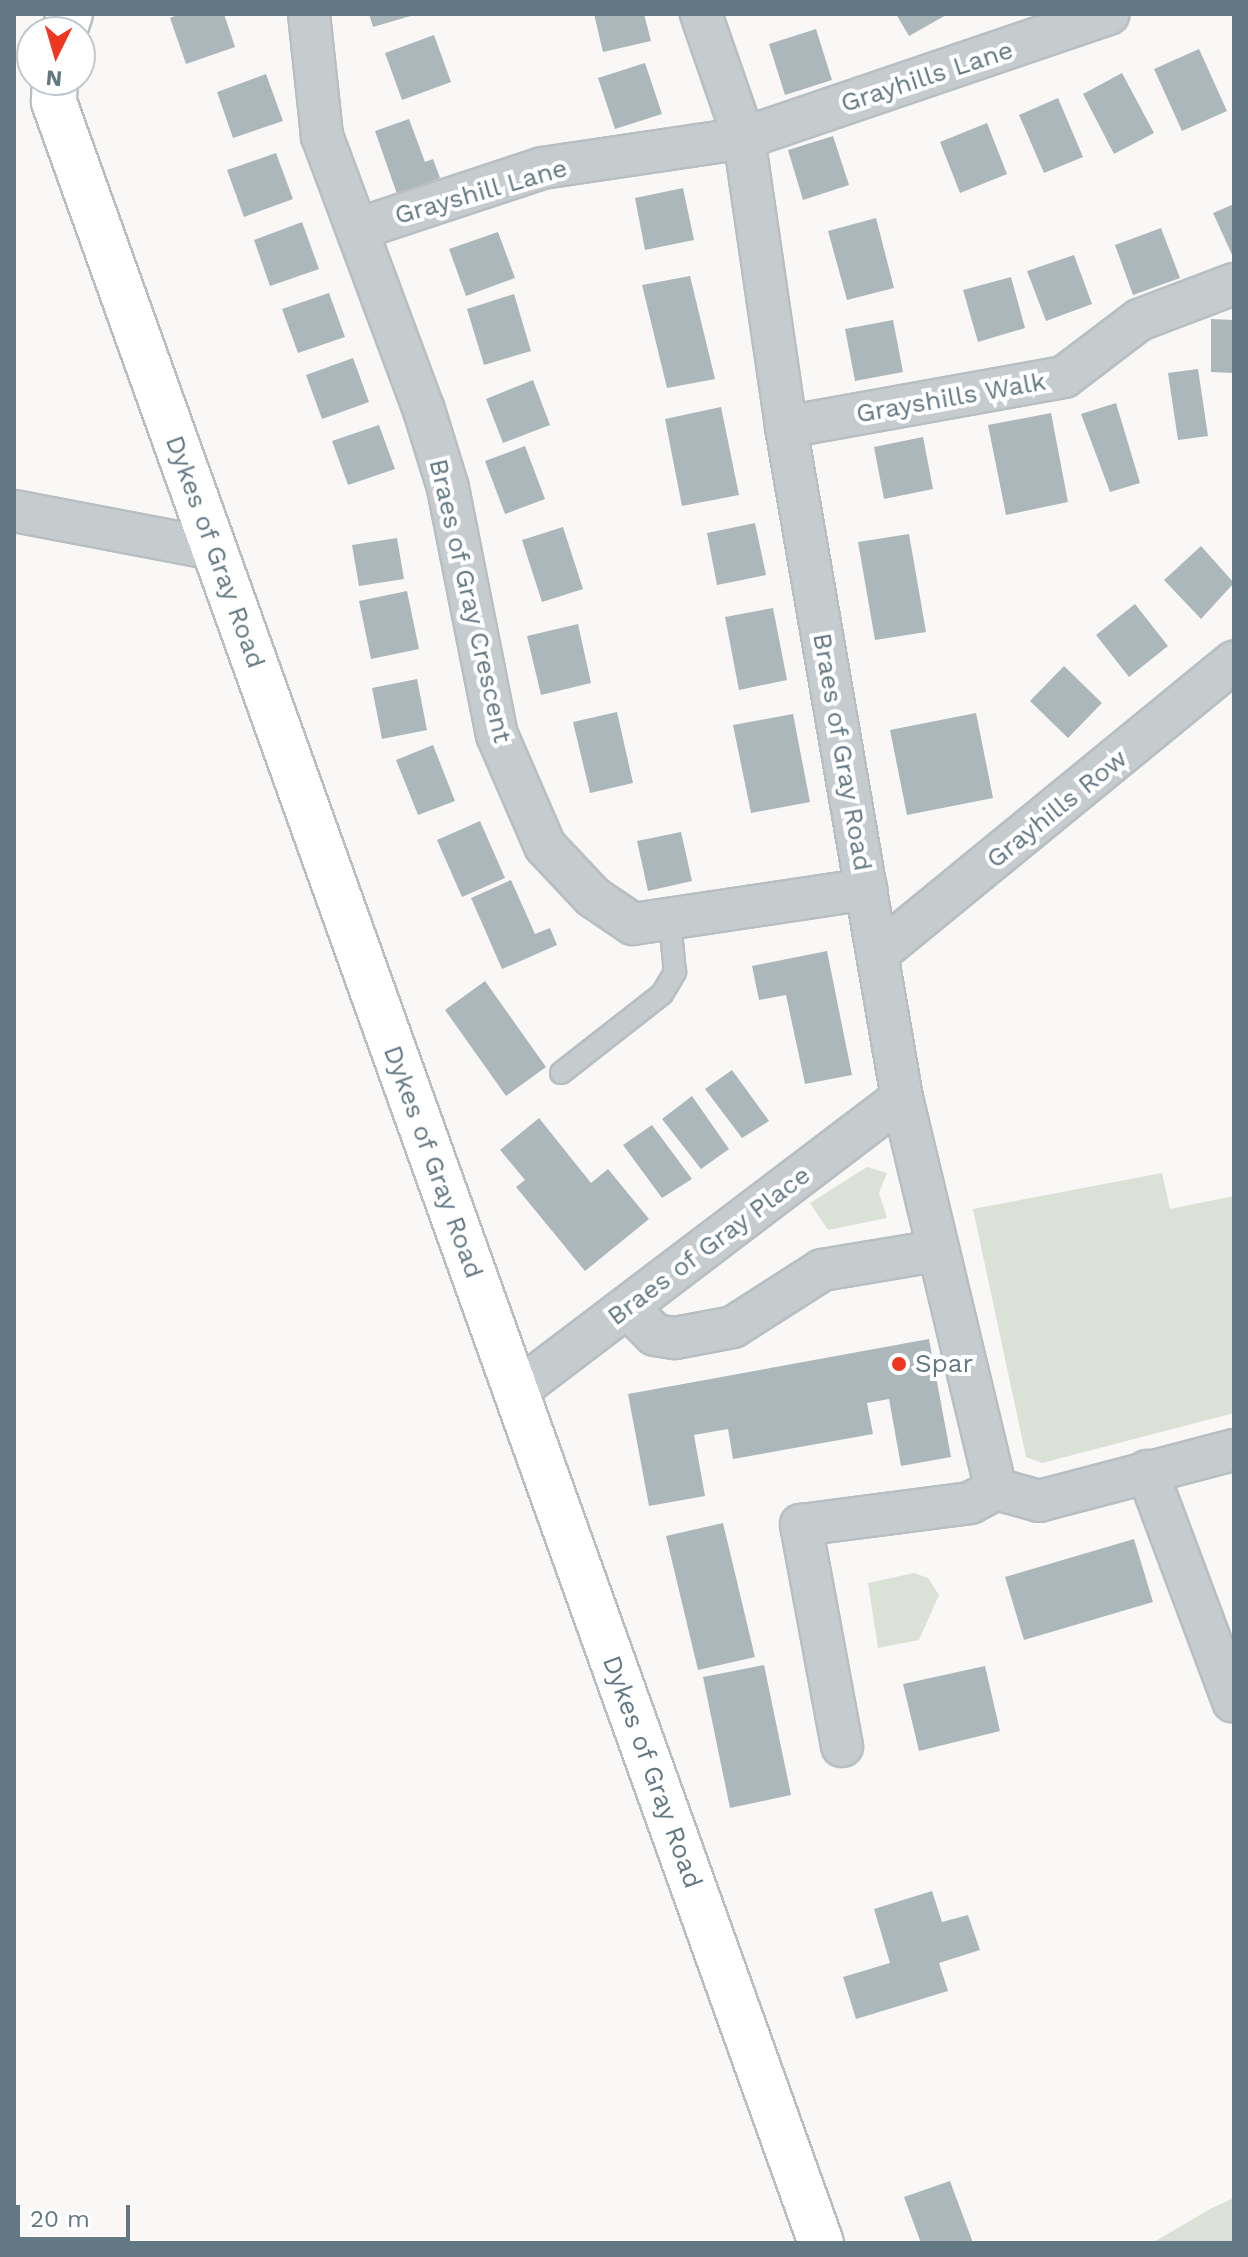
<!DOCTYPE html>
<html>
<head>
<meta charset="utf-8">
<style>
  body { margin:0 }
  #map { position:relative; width:1248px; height:2257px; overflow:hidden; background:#f9f8f6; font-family:"Work Sans",sans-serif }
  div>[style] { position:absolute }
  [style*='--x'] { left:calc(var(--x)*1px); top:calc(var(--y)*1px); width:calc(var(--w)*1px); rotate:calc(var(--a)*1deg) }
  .green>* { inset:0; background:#dbe1d6 }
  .building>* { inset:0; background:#acb7bb }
  .roads { filter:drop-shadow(2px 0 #b8bfc2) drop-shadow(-2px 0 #b8bfc2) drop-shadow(0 2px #b8bfc2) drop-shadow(0 -2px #b8bfc2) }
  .lane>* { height:20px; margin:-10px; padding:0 10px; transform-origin:10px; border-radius:10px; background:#c6cbce }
  .street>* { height:40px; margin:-20px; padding:0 20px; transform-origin:20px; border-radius:20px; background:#c6cbce }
  .secondary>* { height:44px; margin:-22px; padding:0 22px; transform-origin:22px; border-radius:22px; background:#fff }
  .dots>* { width:22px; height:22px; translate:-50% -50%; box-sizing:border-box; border:4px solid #fff; border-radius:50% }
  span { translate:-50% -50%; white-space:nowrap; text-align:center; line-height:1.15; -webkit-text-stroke:8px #fff; paint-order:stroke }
  .street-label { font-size:26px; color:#627883 }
  .poi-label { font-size:26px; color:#627883 }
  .left { translate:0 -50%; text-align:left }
  .frame { position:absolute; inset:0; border:16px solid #627883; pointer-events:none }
  .north { position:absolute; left:16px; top:16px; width:80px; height:80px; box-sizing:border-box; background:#fff; border:2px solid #c0c9cd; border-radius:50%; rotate:185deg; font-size:22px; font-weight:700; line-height:32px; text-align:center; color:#627883 }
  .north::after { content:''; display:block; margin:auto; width:28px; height:36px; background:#ed3721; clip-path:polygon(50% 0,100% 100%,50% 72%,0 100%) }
  .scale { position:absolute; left:16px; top:2205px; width:114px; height:36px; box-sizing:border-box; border:4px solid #627883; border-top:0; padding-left:10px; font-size:24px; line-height:28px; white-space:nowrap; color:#627883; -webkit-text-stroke:6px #fff; paint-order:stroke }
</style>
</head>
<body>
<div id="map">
  <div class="green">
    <div style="clip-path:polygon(867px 1167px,887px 1173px,879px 1193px,887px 1218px,828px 1230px,810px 1203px)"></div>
    <div style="clip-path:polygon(1162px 1173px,1170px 1209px,1234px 1196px,1234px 1413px,1042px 1463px,1026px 1457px,973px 1209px)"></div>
    <div style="clip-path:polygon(914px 1573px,928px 1578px,939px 1595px,919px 1640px,878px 1648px,868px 1583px)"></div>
    <div style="clip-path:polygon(1234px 2198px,1234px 2243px,1152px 2243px,1212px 2208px)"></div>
  </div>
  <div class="building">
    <div style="clip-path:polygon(180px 14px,224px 14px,235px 47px,186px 64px,170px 18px)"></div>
    <div style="clip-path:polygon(369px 14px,414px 14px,414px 15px,373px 27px)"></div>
    <div style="clip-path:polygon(594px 14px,644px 14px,651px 41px,603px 52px)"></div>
    <div style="clip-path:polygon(896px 14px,948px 14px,909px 36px)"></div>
    <div style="clip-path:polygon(816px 29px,832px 80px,785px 95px,769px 44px)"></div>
    <div style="clip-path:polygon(434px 35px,451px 82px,402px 100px,385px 53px)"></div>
    <div style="clip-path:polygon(1199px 49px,1227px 111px,1182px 131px,1154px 69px)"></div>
    <div style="clip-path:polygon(645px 63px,662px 114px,615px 129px,598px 78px)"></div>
    <div style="clip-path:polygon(1122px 73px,1154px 133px,1114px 154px,1083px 94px)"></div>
    <div style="clip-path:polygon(266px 74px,283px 121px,233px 138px,217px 92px)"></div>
    <div style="clip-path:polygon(1058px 98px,1083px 157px,1044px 173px,1019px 115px)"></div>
    <div style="clip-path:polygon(409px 119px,425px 162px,433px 159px,440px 178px,397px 194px,375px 131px)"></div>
    <div style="clip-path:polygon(987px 123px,1007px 174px,960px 193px,940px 142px)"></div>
    <div style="clip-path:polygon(833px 136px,849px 185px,803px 200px,788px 150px)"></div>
    <div style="clip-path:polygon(276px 153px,293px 199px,244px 217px,227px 170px)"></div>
    <div style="clip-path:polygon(683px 188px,694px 240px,645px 250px,635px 198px)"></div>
    <div style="clip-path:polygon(1234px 204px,1234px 259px,1213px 213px)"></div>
    <div style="clip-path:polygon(876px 218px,894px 288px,847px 300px,828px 231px)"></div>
    <div style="clip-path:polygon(302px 222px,319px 269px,270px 286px,254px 240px)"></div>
    <div style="clip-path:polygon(1161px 228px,1180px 278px,1133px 295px,1115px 245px)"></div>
    <div style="clip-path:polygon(498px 232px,515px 278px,466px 296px,449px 249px)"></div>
    <div style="clip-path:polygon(1074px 255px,1092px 304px,1046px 321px,1027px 271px)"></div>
    <div style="clip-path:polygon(690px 276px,715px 379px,667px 388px,642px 285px)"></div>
    <div style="clip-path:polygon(1011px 277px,1025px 328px,978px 342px,963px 290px)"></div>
    <div style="clip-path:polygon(329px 293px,345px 337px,298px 353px,282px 309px)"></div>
    <div style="clip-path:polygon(514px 294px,531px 351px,484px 365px,467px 309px)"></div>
    <div style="clip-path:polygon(1211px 319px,1234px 320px,1234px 373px,1211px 372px)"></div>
    <div style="clip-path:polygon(893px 320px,903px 372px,855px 381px,845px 329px)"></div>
    <div style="clip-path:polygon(353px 358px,369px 402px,322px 419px,306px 375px)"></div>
    <div style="clip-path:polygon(1198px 369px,1208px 436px,1178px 440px,1168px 373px)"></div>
    <div style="clip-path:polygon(533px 380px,550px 425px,503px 443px,486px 399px)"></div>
    <div style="clip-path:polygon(1116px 403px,1140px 483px,1110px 492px,1081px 414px)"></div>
    <div style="clip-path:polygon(721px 407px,739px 495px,682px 506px,665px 419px)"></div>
    <div style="clip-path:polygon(1051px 413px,1068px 502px,1006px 515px,988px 425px)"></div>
    <div style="clip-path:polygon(379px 425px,395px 469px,348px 485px,332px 441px)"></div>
    <div style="clip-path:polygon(923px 437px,933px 489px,884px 499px,874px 447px)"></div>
    <div style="clip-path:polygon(525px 446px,545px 499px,505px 514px,485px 461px)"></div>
    <div style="clip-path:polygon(755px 523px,766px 575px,717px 585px,707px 533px)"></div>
    <div style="clip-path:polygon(563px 527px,583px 589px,542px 602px,522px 540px)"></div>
    <div style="clip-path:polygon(909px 534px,926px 632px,875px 640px,858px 542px)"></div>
    <div style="clip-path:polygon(397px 538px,404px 579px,359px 586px,352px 545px)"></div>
    <div style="clip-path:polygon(1201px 546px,1234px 583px,1201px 619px,1164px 580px)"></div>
    <div style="clip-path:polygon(407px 591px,419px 649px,371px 659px,359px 601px)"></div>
    <div style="clip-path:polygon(1135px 604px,1168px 646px,1129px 677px,1096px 635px)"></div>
    <div style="clip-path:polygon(773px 608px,787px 680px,739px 690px,725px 617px)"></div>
    <div style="clip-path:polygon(578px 624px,591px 683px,541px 695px,527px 636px)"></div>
    <div style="clip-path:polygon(1064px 666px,1102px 703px,1068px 738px,1030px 701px)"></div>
    <div style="clip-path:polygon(417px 679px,427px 730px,382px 739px,372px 688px)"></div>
    <div style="clip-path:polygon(617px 712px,633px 783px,590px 793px,573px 722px)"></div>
    <div style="clip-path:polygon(976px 713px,993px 798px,907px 815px,890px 730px)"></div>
    <div style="clip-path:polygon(793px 714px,810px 802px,751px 813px,733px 725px)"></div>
    <div style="clip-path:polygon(433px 745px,455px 801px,418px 815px,396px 760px)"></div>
    <div style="clip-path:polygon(480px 821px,505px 878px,462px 897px,437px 840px)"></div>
    <div style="clip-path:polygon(681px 832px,692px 881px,648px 891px,637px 841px)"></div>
    <div style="clip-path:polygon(511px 880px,535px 934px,550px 928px,557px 945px,502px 969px,471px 898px)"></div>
    <div style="clip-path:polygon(827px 951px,852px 1075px,805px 1084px,786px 995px,759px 1000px,752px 966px)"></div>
    <div style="clip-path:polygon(485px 981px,546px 1067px,506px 1096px,445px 1010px)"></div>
    <div style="clip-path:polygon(732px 1070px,769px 1121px,742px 1138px,705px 1089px)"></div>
    <div style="clip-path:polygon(692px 1096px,729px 1149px,701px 1169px,662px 1119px)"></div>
    <div style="clip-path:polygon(539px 1118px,591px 1183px,608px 1169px,649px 1219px,585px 1271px,516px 1187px,525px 1180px,500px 1150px)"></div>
    <div style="clip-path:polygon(652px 1125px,692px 1179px,662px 1198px,623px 1145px)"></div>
    <div style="clip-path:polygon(929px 1339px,951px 1457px,901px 1466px,889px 1399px,867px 1403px,873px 1434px,733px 1459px,728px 1429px,694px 1435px,705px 1496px,649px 1506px,628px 1394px)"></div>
    <div style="clip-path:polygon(723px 1523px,755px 1657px,698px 1670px,666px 1536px)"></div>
    <div style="clip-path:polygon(1134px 1539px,1153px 1602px,1024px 1640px,1005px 1577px)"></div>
    <div style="clip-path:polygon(764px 1665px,791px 1795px,730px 1808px,703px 1677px)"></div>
    <div style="clip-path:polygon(985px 1666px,1000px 1731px,919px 1751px,903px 1684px)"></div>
    <div style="clip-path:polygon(932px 1891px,942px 1922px,968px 1915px,980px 1950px,939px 1963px,948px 1991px,856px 2019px,843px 1977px,890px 1963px,874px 1909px)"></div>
    <div style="clip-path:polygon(950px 2181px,973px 2243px,921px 2243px,904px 2197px)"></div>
  </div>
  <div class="roads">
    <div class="lane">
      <div style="--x:561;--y:1073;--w:128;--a:-38"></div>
      <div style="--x:662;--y:994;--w:26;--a:-59"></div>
      <div style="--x:675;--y:972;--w:50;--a:-95.7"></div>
    </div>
    <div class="street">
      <div style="--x:309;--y:14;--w:123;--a:83.9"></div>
      <div style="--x:322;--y:136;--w:289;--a:69.6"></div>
      <div style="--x:423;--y:407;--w:85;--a:72.8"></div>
      <div style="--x:448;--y:488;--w:252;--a:78.8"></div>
      <div style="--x:497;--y:735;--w:121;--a:66.6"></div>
      <div style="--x:545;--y:846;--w:70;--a:46.7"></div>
      <div style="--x:593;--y:897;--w:48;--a:34"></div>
      <div style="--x:633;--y:924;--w:236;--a:-8.5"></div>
      <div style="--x:701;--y:14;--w:131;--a:70.9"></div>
      <div style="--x:744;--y:138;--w:292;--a:81.7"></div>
      <div style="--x:786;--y:427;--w:681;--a:80.19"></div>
      <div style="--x:902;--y:1098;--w:402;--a:76.5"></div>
      <div style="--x:361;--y:228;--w:191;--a:-18.3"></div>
      <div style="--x:542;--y:168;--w:204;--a:-8.4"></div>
      <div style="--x:744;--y:138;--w:385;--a:-18.8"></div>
      <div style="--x:786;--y:427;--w:282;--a:-10.2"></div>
      <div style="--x:1064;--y:377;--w:94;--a:-37.2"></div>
      <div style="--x:1139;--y:320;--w:102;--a:-20.8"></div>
      <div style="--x:14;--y:511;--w:204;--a:10.8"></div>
      <div style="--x:878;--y:953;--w:460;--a:-39.3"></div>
      <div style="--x:628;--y:1308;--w:38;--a:45"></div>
      <div style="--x:655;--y:1335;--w:20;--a:9"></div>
      <div style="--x:675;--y:1338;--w:59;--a:-10.7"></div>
      <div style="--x:733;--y:1327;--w:106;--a:-32.6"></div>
      <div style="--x:822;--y:1270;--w:116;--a:-9.5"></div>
      <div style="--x:515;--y:1392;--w:486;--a:-37.2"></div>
      <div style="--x:1147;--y:1471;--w:246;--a:69.5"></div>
      <div style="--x:996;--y:1489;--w:45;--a:15.6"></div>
      <div style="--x:1039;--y:1501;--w:202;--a:-14.7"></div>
      <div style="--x:842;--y:1746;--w:225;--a:-100.5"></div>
      <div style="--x:801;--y:1525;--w:170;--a:-7.4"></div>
      <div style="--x:970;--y:1503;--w:30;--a:-28"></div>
    </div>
    <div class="secondary">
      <div style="--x:64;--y:32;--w:19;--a:-72"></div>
      <div style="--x:55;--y:80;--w:22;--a:93"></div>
      <div style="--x:54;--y:102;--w:2274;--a:70.29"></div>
    </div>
  </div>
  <div class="dots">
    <div style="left:899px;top:1364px;background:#ed3721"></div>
  </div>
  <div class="street-label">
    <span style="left:927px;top:77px;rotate:-18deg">Grayhills Lane</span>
    <span style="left:481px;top:192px;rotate:-16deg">Grayshill Lane</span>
    <span style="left:951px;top:398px;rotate:-10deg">Grayshills Walk</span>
    <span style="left:215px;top:552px;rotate:70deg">Dykes of Gray Road</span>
    <span style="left:470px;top:601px;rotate:77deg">Braes of Gray Crescent</span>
    <span style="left:842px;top:752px;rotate:80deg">Braes of Gray Road</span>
    <span style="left:1057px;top:809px;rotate:-39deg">Grayhills Row</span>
    <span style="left:433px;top:1162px;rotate:70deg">Dykes of Gray Road</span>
    <span style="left:709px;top:1246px;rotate:-37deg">Braes of Gray Place</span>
    <span style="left:652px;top:1772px;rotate:70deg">Dykes of Gray Road</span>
  </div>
  <div class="poi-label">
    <span class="left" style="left:915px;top:1364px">Spar</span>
  </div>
  <div class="frame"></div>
  <div class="north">N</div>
  <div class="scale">20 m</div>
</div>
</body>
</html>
